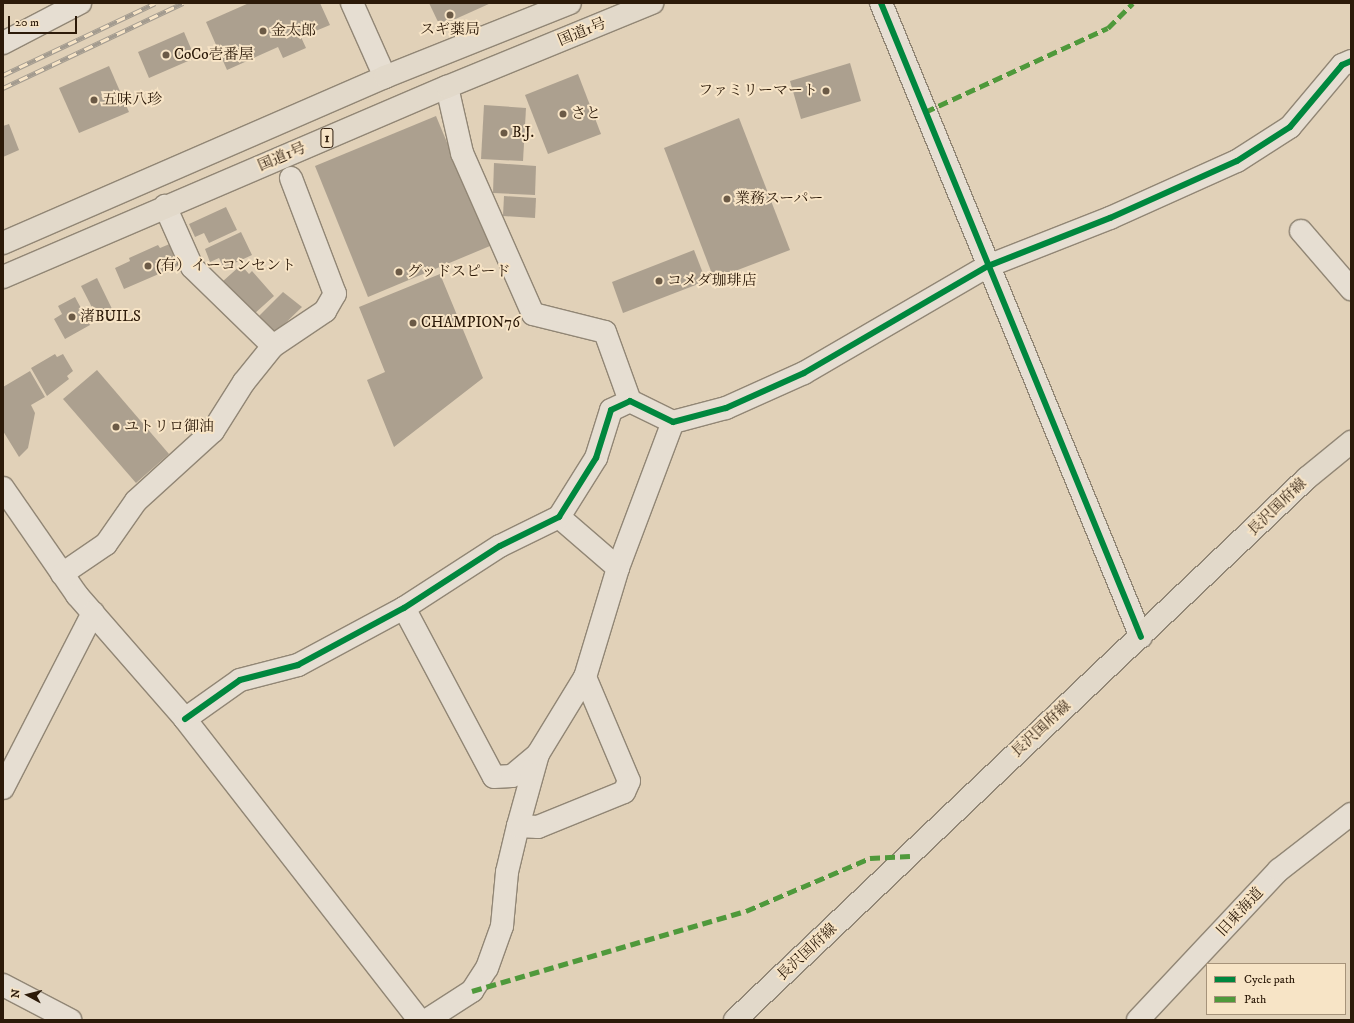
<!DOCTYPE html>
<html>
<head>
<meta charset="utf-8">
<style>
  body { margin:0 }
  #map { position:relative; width:1354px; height:1023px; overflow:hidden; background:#e1d1b8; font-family:"IM FELL DW Pica","Noto Serif JP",serif }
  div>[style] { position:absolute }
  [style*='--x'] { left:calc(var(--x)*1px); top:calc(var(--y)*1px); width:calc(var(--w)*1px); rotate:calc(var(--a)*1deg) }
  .building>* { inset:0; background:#aca08f }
  .roads { filter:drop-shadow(1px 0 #918675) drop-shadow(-1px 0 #918675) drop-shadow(0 1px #918675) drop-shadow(0 -1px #918675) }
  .minor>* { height:22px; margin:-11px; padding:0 11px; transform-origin:11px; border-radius:11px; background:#e6ded2 }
  .major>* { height:22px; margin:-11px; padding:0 11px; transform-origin:11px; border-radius:11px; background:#e2d9ca }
  .highway>* { height:22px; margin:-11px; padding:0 11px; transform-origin:11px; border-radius:11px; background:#e2d9ca }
  .rail>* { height:4.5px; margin-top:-2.25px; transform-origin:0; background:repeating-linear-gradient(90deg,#f7e4c6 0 9px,#a39b8f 0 18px); box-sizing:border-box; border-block:1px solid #a39b8f }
  .quiet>* { height:5px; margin-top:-2.5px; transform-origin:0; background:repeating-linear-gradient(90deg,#4f993b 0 10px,transparent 0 15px) }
  .cycleway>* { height:6px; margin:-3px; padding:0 3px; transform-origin:3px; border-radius:3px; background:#00873e }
  .dots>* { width:11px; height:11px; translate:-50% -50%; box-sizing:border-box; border:2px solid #f7e4c6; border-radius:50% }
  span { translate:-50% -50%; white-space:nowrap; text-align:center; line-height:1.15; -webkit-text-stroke:4px #f7e4c6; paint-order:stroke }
  .shield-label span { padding:1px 3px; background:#f7e4c6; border:1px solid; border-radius:3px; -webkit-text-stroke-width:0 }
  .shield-label { font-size:14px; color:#2c1a09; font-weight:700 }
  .poi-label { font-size:15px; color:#2c1a09 }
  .left { translate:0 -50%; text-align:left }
  .right { translate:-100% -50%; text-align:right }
  .street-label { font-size:15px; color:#2c1a09 }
  .frame { position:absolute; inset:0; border:4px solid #2c1a09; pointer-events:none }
  .legend { position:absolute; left:1206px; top:963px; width:140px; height:52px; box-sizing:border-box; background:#f7e4c6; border:1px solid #a6937a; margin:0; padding:5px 7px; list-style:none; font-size:12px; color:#2c1a09 }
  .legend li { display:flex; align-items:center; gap:8px; height:20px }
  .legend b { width:20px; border:1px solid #a6937a }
  .north { position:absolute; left:8px; top:975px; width:40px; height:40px; -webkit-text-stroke:3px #f7e4c6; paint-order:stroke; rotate:277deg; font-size:11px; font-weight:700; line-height:16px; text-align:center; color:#2c1a09 }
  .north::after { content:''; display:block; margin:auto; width:14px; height:18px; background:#2c1a09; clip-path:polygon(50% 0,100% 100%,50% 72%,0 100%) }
  .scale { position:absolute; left:8px; top:16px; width:69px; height:18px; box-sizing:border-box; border:2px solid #2c1a09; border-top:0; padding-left:5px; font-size:12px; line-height:14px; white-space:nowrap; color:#2c1a09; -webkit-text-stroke:3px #f7e4c6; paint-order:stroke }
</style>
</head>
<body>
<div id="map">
  <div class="building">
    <div style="clip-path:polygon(249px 3px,320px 3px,330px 25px,301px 37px,306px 48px,283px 58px,278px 47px,227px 70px,206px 22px)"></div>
    <div style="clip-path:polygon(429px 3px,491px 3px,440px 26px)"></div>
    <div style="clip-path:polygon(184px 32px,195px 58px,149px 78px,138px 52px)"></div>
    <div style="clip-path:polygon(850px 63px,861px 101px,801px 119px,790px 81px)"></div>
    <div style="clip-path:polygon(109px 66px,129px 112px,79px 133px,59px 88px)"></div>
    <div style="clip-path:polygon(578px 74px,601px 134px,548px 154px,525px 95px)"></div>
    <div style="clip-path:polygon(484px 105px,526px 108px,523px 161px,481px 159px)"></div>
    <div style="clip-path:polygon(436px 116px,490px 246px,368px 297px,315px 166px)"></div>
    <div style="clip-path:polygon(739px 118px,790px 250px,714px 279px,664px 148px)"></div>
    <div style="clip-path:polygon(9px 124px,19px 150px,3px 157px,3px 126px)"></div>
    <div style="clip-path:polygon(494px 163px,536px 166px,535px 195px,493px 193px)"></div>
    <div style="clip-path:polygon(504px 196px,536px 198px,535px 218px,503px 216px)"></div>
    <div style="clip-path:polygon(226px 207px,237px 230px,209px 243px,204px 233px,195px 237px,189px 224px)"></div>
    <div style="clip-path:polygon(241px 232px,252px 255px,224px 268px,219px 258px,210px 262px,205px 249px)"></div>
    <div style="clip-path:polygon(172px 243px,182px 264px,124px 289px,115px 268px,130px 261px,129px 258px,158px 245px,160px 248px)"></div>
    <div style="clip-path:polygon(694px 250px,706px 281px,623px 313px,612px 282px)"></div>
    <div style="clip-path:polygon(241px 265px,249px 274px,252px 271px,274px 296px,253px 315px,222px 282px)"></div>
    <div style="clip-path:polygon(440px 274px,483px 378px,394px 447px,367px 380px,385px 372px,359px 307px)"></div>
    <div style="clip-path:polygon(97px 278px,114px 313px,99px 321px,81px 286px)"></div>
    <div style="clip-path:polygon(283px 292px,302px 307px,271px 337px,258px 317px)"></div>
    <div style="clip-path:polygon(75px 297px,90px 325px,65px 339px,54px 319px,62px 314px,58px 306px)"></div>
    <div style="clip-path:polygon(55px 354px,57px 357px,63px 354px,73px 371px,67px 376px,69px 379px,47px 396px,31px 368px)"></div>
    <div style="clip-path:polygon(97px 370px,169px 454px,136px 483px,63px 399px)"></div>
    <div style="clip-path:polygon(30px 371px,45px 397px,31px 405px,35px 413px,28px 448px,19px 457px,3px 431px,3px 387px)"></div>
  </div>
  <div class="roads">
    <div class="minor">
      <div style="--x:352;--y:3;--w:81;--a:66"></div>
      <div style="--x:881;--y:3;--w:685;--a:67.7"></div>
      <div style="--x:3;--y:43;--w:87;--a:-27.5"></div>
      <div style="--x:447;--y:87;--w:68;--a:77.2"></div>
      <div style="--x:462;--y:153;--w:176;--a:66.2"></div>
      <div style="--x:533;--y:314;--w:74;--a:14"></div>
      <div style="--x:605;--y:332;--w:73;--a:70.1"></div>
      <div style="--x:1301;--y:231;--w:77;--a:49.2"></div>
      <div style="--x:273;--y:346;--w:63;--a:-33.9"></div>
      <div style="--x:325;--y:311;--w:20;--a:-60"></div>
      <div style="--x:335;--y:294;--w:124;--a:-110.8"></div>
      <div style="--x:3;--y:488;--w:130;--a:55.3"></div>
      <div style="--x:77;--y:595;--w:164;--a:48.9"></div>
      <div style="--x:185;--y:719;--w:381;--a:52.1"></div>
      <div style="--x:559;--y:517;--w:78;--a:40.8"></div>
      <div style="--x:618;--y:568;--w:114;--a:106.8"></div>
      <div style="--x:618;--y:568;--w:156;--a:-69.4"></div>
      <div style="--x:62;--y:574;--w:53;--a:-34.3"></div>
      <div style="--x:106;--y:544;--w:52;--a:-55.1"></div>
      <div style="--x:136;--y:501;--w:104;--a:-42.3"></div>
      <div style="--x:213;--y:431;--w:58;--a:-57.7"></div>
      <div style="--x:244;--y:382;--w:46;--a:-51.1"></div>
      <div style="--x:273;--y:346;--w:113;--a:-135.7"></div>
      <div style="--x:192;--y:267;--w:67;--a:-113.9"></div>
      <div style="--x:404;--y:608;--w:191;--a:62"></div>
      <div style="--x:494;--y:777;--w:18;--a:-3"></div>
      <div style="--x:512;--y:776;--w:34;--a:-40"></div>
      <div style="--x:185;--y:719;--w:67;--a:-35.3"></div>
      <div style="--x:240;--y:680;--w:60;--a:-14.5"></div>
      <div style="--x:298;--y:665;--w:120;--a:-28.3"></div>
      <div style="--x:404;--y:608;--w:114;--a:-32.9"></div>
      <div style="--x:500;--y:546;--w:66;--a:-26.2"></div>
      <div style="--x:559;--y:517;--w:70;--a:-57.9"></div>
      <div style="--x:596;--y:458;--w:50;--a:-72.6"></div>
      <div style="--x:611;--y:410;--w:21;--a:-25"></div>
      <div style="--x:630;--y:401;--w:48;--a:26"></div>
      <div style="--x:673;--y:422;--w:55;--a:-14.8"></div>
      <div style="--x:726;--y:408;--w:85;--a:-24.2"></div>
      <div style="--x:804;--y:373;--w:213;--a:-30.2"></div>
      <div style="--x:988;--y:266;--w:131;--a:-21.5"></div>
      <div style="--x:1110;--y:218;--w:139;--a:-24.2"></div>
      <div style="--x:1237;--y:161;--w:63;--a:-32.7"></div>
      <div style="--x:1290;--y:127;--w:81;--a:-50"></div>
      <div style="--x:1342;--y:65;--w:10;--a:-24"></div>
      <div style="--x:3;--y:788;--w:197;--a:-62.8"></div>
      <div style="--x:3;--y:985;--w:76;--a:27.6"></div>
      <div style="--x:427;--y:1020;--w:54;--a:-32.8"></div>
      <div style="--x:472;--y:991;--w:27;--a:-57"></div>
      <div style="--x:487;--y:968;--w:45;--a:-70.3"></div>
      <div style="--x:502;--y:926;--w:54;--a:-84.7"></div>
      <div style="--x:507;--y:872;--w:47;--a:-76.6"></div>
      <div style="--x:518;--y:826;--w:75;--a:-74.5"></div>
      <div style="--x:538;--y:754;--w:90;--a:-58.6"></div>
      <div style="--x:585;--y:677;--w:113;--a:67.1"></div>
      <div style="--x:629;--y:781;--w:12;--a:114"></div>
      <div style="--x:624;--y:792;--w:93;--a:157.9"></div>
      <div style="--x:538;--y:827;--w:20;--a:-177"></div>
      <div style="--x:1138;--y:1020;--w:206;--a:-46.8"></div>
      <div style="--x:1279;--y:870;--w:91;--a:-37.9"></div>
    </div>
    <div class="major">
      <div style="--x:735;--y:1020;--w:788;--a:-43.46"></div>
      <div style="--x:1307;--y:478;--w:57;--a:-39.3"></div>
    </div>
    <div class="highway">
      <div style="--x:3;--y:243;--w:417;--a:-23.5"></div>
      <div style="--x:385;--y:77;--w:199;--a:-21.8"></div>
      <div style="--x:3;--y:277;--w:483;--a:-23.2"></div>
      <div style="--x:447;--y:87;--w:222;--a:-22.3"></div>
    </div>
  </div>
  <div class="rail">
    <div style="--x:3;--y:75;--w:168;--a:-25.3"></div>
    <div style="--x:3;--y:88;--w:199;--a:-25.3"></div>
  </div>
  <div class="quiet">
    <div style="--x:925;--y:112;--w:201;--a:-24.7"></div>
    <div style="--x:1108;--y:28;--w:35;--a:-45"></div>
    <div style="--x:472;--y:991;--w:285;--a:-16.3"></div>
    <div style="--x:746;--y:911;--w:135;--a:-23.1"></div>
    <div style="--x:870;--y:858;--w:40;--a:-2.9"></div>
  </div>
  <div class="cycleway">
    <div style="--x:881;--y:3;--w:685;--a:67.7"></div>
    <div style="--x:185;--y:719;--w:67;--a:-35.3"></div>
    <div style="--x:240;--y:680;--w:60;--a:-14.5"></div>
    <div style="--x:298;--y:665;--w:120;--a:-28.3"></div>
    <div style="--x:404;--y:608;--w:114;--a:-32.9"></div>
    <div style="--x:500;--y:546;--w:66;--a:-26.2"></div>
    <div style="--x:559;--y:517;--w:70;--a:-57.9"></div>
    <div style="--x:596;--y:458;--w:50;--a:-72.6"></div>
    <div style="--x:611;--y:410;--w:21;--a:-25"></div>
    <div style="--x:630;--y:401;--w:48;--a:26"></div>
    <div style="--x:673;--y:422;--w:55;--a:-14.8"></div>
    <div style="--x:726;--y:408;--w:85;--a:-24.2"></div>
    <div style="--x:804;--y:373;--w:213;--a:-30.2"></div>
    <div style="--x:988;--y:266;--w:131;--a:-21.5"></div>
    <div style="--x:1110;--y:218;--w:139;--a:-24.2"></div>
    <div style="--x:1237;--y:161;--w:63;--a:-32.7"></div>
    <div style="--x:1290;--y:127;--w:81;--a:-50"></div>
    <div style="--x:1342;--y:65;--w:10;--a:-24"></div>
  </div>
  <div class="dots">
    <div style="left:450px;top:15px;background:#6b5a46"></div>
    <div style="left:263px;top:31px;background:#6b5a46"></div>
    <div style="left:166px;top:55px;background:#6b5a46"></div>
    <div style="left:826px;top:91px;background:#6b5a46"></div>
    <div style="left:94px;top:100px;background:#6b5a46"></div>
    <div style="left:563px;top:114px;background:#6b5a46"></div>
    <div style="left:504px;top:133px;background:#6b5a46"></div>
    <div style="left:727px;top:199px;background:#6b5a46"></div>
    <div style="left:148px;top:266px;background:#6b5a46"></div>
    <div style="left:399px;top:272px;background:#6b5a46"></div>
    <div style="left:659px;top:281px;background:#6b5a46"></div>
    <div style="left:72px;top:317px;background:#6b5a46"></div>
    <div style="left:413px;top:323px;background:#6b5a46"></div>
    <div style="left:116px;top:427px;background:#6b5a46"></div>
  </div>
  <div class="shield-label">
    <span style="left:327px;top:138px">1</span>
  </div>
  <div class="poi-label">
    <span style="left:450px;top:30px">スギ薬局</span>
    <span class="left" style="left:271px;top:31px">金太郎</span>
    <span class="left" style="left:174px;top:55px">CoCo壱番屋</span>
    <span class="right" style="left:818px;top:91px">ファミリーマート</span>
    <span class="left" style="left:102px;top:100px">五味八珍</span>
    <span class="left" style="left:571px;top:114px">さと</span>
    <span class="left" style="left:512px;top:133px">B.J.</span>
    <span class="left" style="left:735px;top:199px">業務スーパー</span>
    <span class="left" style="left:156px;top:266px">(有）イーコンセント</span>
    <span class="left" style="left:407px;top:272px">グッドスピード</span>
    <span class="left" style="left:667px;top:281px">コメダ珈琲店</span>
    <span class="left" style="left:80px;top:317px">渚BUILS</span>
    <span class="left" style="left:421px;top:323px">CHAMPION76</span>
    <span class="left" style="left:124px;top:427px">ユトリロ御油</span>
  </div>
  <div class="street-label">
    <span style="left:582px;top:32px;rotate:-22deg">国道1号</span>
    <span style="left:282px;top:157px;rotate:-23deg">国道1号</span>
    <span style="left:1277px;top:507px;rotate:-44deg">長沢国府線</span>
    <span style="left:1041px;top:729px;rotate:-43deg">長沢国府線</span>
    <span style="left:1240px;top:912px;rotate:-47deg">旧東海道</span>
    <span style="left:807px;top:952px;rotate:-43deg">長沢国府線</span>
  </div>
  <div class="frame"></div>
  <ul class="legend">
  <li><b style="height:5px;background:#00873e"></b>Cycle path</li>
  <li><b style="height:5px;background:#4f993b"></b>Path</li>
  </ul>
  <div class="north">N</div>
  <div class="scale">20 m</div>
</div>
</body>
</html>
